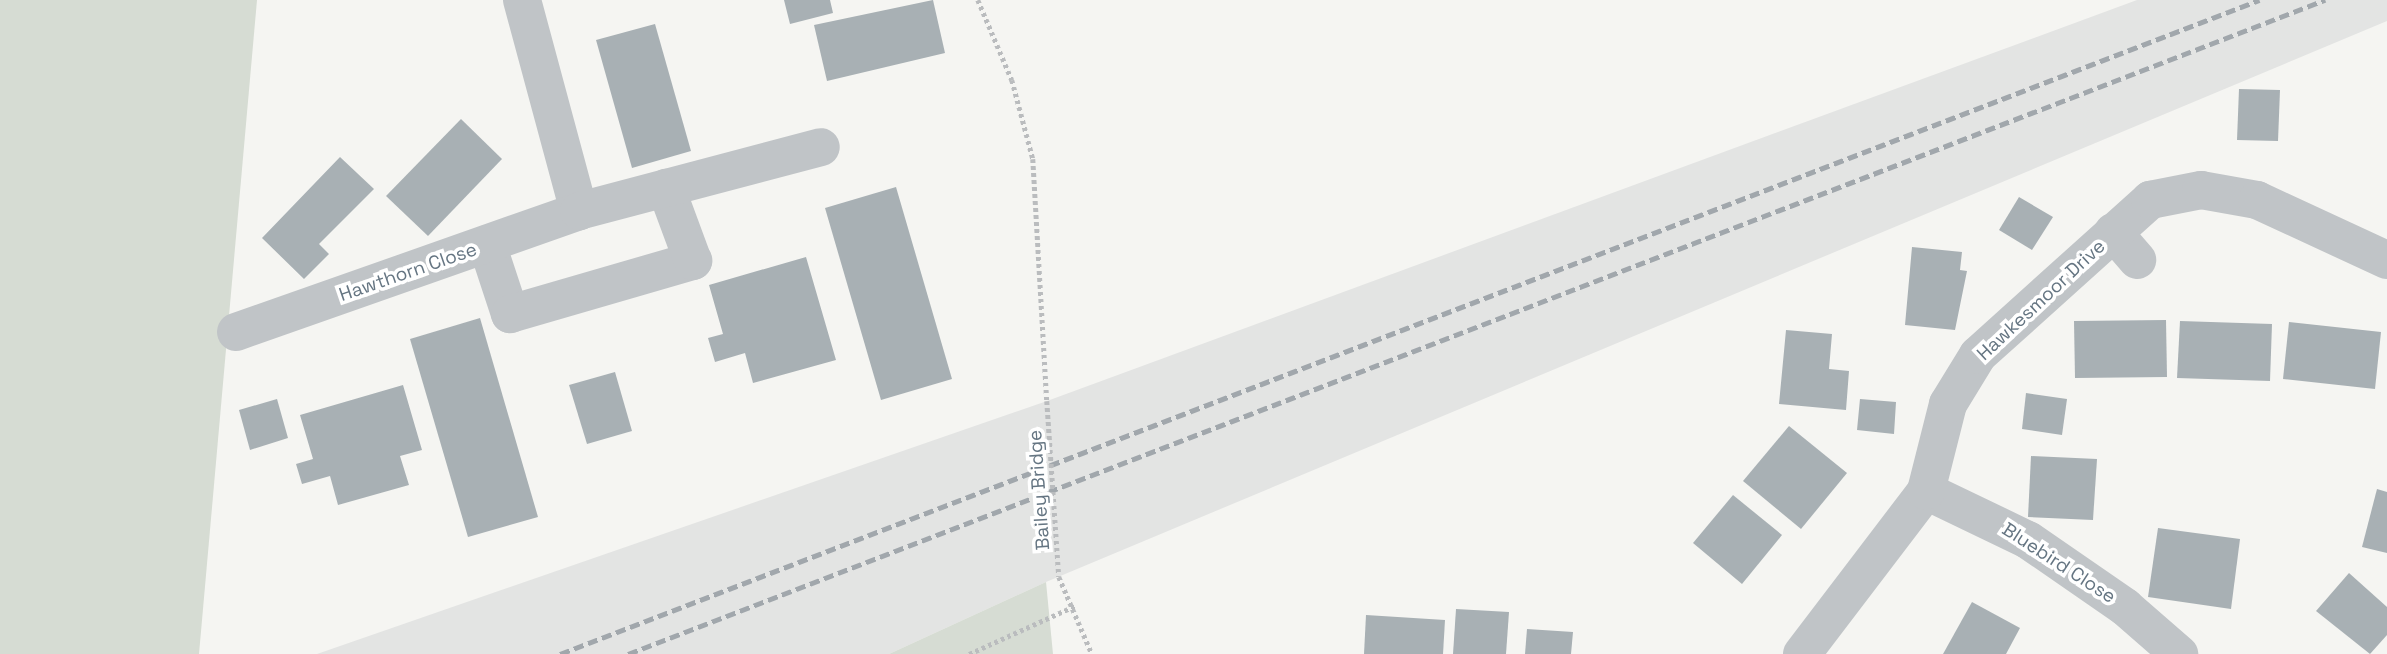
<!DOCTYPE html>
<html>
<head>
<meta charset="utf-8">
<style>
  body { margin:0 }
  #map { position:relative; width:2387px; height:654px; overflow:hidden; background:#f5f5f2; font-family:"Space Grotesk",sans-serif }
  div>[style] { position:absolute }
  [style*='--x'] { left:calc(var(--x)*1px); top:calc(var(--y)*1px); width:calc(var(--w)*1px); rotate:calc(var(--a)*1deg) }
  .built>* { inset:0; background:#e3e4e3 }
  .green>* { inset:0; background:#d6dcd3 }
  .building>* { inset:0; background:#a8b0b4 }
  .path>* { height:4.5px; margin-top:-2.25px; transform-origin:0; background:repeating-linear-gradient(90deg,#babcbe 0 3.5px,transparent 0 7px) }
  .minor>* { height:38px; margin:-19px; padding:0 19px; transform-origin:19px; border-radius:19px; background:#c0c4c7 }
  .rail>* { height:5px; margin-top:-2.5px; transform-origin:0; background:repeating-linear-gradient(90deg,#a1a7ac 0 10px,transparent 0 15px) }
  .path-bridge>* { height:4.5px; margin-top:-2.25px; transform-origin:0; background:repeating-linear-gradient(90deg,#babcbe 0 3.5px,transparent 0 7px) }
  span { translate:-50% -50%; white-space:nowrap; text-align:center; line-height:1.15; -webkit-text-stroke:7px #fff; paint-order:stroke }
  .street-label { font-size:19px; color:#657582 }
</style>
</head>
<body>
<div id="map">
  <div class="built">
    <div style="clip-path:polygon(2137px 0,2387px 0,2387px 21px,1046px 582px,889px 654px,317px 654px,1047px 401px)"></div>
  </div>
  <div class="green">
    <div style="clip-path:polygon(0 0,257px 0,199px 654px,0 654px)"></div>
    <div style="clip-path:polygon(1046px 582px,1053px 654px,889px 654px)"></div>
  </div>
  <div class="building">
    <div style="clip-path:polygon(784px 0,830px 0,833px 13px,790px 24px)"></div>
    <div style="clip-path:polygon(933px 0,945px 53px,827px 81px,814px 25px)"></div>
    <div style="clip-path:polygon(655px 24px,691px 151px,632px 168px,596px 40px)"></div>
    <div style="clip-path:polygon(2239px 89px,2280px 90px,2278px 141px,2237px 140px)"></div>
    <div style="clip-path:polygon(461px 119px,502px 159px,428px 236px,386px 196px)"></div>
    <div style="clip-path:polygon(340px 157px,374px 189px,319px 244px,329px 254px,304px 279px,262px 238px)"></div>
    <div style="clip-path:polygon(896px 187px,952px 379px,881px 400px,825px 208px)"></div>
    <div style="clip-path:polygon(2019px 197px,2053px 217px,2032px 250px,1999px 230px)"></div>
    <div style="clip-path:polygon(1912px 247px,1962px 252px,1960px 270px,1967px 271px,1955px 330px,1905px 325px)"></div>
    <div style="clip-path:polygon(806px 257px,836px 360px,753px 383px,745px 353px,715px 362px,708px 338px,723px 334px,709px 285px)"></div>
    <div style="clip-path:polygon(480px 318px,538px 517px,468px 537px,410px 339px)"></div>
    <div style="clip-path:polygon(2166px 320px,2167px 377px,2075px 378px,2074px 321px)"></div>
    <div style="clip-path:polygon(2180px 321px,2272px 324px,2270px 381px,2177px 378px)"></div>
    <div style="clip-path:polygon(2289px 322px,2381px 332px,2375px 389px,2283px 379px)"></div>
    <div style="clip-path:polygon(1786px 330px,1832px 334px,1829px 369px,1849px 371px,1846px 410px,1779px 404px)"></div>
    <div style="clip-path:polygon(615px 372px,632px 431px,587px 444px,569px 385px)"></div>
    <div style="clip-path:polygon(403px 385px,422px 450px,400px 456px,409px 485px,338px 505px,330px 476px,302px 484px,296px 464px,313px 459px,300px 415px)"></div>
    <div style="clip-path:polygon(2026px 393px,2067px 399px,2062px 435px,2022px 429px)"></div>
    <div style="clip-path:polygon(277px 399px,288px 438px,250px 450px,239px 410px)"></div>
    <div style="clip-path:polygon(1860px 399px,1896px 402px,1894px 434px,1857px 430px)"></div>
    <div style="clip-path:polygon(1789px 426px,1847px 473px,1801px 529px,1743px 481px)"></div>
    <div style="clip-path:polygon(2031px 456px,2097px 459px,2093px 520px,2028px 517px)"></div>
    <div style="clip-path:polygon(2377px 489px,2387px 492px,2387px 553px,2362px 547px)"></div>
    <div style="clip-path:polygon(1733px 495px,1782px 535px,1742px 584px,1693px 543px)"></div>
    <div style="clip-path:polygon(2158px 528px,2240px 539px,2231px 609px,2148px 597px)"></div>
    <div style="clip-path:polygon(2349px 573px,2387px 607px,2387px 635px,2370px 654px,2316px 611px)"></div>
    <div style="clip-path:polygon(1972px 602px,2020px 628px,2006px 654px,1943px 654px)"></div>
    <div style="clip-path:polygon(1456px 609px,1509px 612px,1506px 654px,1453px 654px)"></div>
    <div style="clip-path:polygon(1366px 615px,1445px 620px,1443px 654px,1364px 654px)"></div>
    <div style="clip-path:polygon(1527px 629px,1573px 632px,1571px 654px,1525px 654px)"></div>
  </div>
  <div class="path">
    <div style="--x:978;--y:0;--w:87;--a:67"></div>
    <div style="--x:1012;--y:80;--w:82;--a:75.1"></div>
    <div style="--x:1033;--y:159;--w:242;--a:86.7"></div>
    <div style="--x:1059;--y:577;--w:84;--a:66.8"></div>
    <div style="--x:969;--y:654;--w:116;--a:-24.4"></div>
  </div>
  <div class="minor">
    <div style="--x:522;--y:0;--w:219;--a:74.9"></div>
    <div style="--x:2113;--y:232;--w:37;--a:49"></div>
    <div style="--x:487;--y:244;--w:74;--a:71.8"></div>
    <div style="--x:510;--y:314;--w:191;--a:-16.2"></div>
    <div style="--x:693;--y:261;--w:78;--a:-110.3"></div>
    <div style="--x:236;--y:332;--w:364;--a:-19.4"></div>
    <div style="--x:579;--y:211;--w:250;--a:-14.8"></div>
    <div style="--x:1926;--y:491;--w:113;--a:25.7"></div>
    <div style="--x:2028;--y:540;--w:118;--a:34.6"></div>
    <div style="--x:2125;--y:607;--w:72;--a:41"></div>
    <div style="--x:1802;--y:654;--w:205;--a:-52.7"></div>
    <div style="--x:1926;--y:491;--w:90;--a:-75.8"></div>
    <div style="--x:1948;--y:404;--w:57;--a:-58.5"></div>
    <div style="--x:1978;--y:355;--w:232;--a:-42"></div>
    <div style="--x:2150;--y:200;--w:52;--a:-11.1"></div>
    <div style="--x:2201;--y:190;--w:57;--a:10.1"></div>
    <div style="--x:2257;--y:200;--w:143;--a:24.8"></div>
  </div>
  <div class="rail">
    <div style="--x:560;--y:654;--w:1821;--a:-21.05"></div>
    <div style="--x:628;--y:654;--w:1819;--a:-21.08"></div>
  </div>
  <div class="path-bridge">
    <div style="--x:1047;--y:401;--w:176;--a:86.1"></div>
  </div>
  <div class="street-label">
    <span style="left:408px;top:272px;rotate:-19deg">Hawthorn Close</span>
    <span style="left:2041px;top:300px;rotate:-43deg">Hawkesmoor Drive</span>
    <span style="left:1039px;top:490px;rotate:-94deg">Bailey Bridge</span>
    <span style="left:2059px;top:563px;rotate:33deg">Bluebird Close</span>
  </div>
</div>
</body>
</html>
